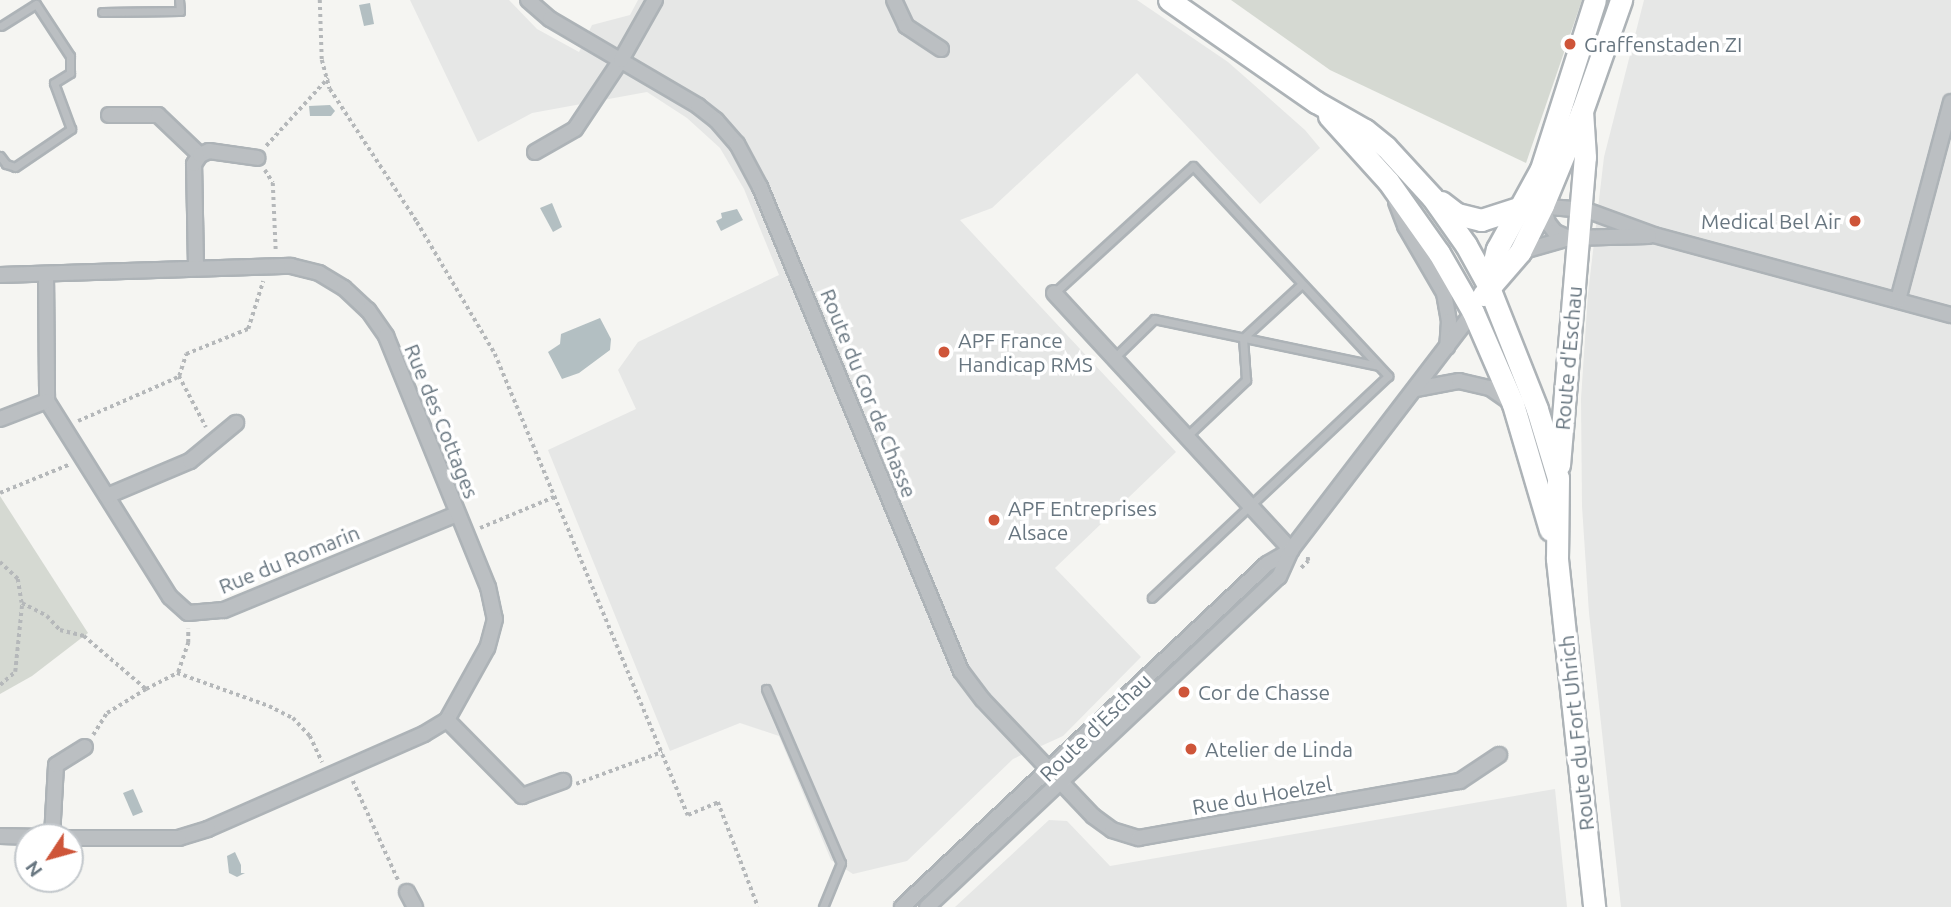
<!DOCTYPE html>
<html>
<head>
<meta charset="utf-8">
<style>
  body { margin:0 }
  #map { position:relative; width:1951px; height:907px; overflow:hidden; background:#f5f5f2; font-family:Ubuntu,sans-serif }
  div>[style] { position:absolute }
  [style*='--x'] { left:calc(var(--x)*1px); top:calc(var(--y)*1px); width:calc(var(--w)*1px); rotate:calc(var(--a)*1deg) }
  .built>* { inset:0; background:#e6e7e6 }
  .green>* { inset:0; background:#d5d9d2 }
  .water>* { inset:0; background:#b3bfc2 }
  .path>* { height:3.5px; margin-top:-1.75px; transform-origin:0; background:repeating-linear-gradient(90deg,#b5b8ba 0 3.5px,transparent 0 7px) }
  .roads { filter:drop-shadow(2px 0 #adb3b7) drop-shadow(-2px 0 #adb3b7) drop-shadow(0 2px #adb3b7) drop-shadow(0 -2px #adb3b7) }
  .lane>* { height:7px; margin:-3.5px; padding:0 3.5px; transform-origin:3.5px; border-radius:3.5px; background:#bbbfc2 }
  .street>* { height:14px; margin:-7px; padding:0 7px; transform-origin:7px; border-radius:7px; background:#bbbfc2 }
  .secondary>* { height:21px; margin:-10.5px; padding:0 10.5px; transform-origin:10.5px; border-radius:10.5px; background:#fff }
  .dots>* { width:19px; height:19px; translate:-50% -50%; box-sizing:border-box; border:4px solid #fff; border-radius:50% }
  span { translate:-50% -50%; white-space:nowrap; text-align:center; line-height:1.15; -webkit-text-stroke:7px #fff; paint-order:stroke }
  .poi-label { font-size:21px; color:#687680 }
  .left { translate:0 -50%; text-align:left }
  .right { translate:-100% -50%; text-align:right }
  .street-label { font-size:21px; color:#687680 }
  .north { position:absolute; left:14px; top:823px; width:70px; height:70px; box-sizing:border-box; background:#fff; border:2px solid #c3c8cc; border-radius:50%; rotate:234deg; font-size:19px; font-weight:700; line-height:28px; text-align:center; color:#687680 }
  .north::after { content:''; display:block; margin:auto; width:24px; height:32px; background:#ce5539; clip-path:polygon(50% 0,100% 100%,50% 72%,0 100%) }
</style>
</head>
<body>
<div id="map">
  <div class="built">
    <div style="clip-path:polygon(410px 0,509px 0,537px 29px,579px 52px,592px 25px,630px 15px,638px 0,1137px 0,1228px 62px,1305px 130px,1320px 148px,1260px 204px,1137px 73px,992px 208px,960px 220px,1176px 452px,1055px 568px,1141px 657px,1063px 736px,1013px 759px,907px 861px,853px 874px,831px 860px,779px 736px,740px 723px,670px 751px,548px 450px,636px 409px,618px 370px,638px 342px,779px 275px,744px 189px,720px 148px,687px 118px,647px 92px,532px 113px,478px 142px)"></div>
    <div style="clip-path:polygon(1644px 0,1951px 0,1951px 907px,1621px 907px,1589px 613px,1582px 506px,1581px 399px,1588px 294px,1604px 157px)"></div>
    <div style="clip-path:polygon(1555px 789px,1567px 907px,955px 907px,1049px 820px,1067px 821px,1110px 866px)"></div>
  </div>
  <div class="green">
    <div style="clip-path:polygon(1231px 0,1582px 0,1526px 163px,1330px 70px)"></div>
    <div style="clip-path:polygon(0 496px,88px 633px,32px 676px,0 694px)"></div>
  </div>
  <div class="water">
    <div style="clip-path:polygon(370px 3px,374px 24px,364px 26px,359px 5px)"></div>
    <div style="clip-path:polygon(330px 105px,335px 111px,331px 116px,310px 116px,309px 106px)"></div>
    <div style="clip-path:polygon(552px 203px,562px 227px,553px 232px,540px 208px)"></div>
    <div style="clip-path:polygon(737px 209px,743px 220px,721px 231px,716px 221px,722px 218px,721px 213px)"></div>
    <div style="clip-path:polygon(600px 318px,611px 339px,610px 350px,579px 373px,562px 379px,548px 352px,560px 344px,561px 334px)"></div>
    <div style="clip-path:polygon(133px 789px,143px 812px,133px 816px,123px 793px)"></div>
    <div style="clip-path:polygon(235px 852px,241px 865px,241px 873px,245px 873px,237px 877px,229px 873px,227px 856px)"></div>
  </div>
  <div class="path">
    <div style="--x:320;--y:0;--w:60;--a:88.1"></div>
    <div style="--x:322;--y:60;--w:30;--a:75"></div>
    <div style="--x:330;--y:89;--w:159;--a:56.8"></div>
    <div style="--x:417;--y:222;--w:153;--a:59.4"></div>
    <div style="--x:495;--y:354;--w:500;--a:67.3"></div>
    <div style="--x:688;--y:815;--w:33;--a:-23"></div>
    <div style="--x:718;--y:802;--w:112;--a:69.1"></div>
    <div style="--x:266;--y:146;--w:92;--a:-47.6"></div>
    <div style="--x:265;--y:170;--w:15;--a:58"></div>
    <div style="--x:273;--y:183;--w:69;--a:87.5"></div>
    <div style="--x:179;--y:376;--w:58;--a:62.1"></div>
    <div style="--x:78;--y:421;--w:105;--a:-23.6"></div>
    <div style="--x:174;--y:379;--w:6;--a:-31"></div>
    <div style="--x:179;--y:376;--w:23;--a:-72"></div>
    <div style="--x:186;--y:354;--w:67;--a:-22"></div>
    <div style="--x:248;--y:329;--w:50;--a:-72.6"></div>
    <div style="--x:0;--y:493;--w:74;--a:-22.4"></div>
    <div style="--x:480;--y:528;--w:80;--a:-22.7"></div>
    <div style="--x:0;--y:562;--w:25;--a:43"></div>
    <div style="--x:18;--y:579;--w:24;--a:81"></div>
    <div style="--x:22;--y:603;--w:28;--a:27"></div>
    <div style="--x:47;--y:616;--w:19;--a:47"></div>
    <div style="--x:60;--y:630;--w:25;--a:14"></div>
    <div style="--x:84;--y:636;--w:82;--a:40.5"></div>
    <div style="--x:146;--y:689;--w:35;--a:-27"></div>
    <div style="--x:177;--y:673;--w:98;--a:19.7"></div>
    <div style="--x:269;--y:706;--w:27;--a:27"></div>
    <div style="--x:293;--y:718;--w:25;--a:47"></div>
    <div style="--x:310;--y:736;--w:29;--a:65"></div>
    <div style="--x:1301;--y:568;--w:10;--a:-45"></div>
    <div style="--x:1308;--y:561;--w:6;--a:-99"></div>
    <div style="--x:178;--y:672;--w:31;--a:-71"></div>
    <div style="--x:188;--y:643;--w:14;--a:-90"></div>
    <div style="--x:0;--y:685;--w:20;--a:-41"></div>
    <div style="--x:15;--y:672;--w:69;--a:-84.2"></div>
    <div style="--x:93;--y:735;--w:26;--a:-58"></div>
    <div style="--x:107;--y:713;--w:46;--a:-31.6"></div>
    <div style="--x:353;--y:781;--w:111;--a:65.5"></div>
    <div style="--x:576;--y:784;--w:92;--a:-20.4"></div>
  </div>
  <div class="roads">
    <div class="lane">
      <div style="--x:102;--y:12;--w:78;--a:-0.7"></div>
      <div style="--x:180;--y:11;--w:11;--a:-95"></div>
      <div style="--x:0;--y:156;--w:10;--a:53"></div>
      <div style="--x:6;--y:164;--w:9;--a:18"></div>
      <div style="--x:15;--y:167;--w:68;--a:-34.2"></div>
      <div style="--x:71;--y:129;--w:49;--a:-110.3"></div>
      <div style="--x:54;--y:83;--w:19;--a:-32"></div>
      <div style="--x:70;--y:73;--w:17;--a:-90"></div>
      <div style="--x:70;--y:56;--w:62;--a:-123.2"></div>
      <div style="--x:36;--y:4;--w:41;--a:147.8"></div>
      <div style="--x:1054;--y:293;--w:188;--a:-42.4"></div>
      <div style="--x:1193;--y:166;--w:287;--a:47.1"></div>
      <div style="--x:1388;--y:376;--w:324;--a:136.8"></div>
      <div style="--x:1114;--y:358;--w:56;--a:-44.3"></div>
      <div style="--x:1154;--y:319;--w:229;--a:11.8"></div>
      <div style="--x:1186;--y:437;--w:83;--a:-43.5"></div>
      <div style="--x:1246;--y:380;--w:42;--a:-94.1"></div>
      <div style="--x:1243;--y:338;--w:80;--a:-42.5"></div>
      <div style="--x:766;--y:689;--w:189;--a:66.7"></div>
      <div style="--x:841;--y:863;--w:48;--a:112.2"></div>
    </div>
    <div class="street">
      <div style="--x:528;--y:0;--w:29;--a:41"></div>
      <div style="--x:550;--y:19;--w:172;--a:30.4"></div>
      <div style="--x:698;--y:106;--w:23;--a:38"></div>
      <div style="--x:716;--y:120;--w:32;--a:49"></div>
      <div style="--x:737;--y:144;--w:49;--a:61.9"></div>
      <div style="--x:760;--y:187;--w:524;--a:67.45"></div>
      <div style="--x:961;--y:671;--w:36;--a:53"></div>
      <div style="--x:983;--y:700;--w:160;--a:46.5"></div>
      <div style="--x:1093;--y:816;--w:24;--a:36"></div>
      <div style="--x:1112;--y:830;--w:28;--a:17"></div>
      <div style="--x:1139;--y:838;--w:326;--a:-10.1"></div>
      <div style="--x:1460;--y:781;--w:47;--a:-33.7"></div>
      <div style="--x:894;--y:0;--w:29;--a:65"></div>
      <div style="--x:906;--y:26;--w:42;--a:33.3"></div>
      <div style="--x:109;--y:115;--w:49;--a:0"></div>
      <div style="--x:158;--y:115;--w:58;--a:43.6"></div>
      <div style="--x:535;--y:152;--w:46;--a:-29.9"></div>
      <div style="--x:575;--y:129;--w:83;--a:-56.3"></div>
      <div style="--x:621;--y:60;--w:69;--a:-60.5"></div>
      <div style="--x:1396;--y:202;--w:26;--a:69"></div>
      <div style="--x:1405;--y:226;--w:78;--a:59.8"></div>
      <div style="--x:1444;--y:293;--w:28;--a:80"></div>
      <div style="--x:1449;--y:321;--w:26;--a:94"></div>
      <div style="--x:1542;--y:202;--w:22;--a:74"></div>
      <div style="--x:1548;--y:223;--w:11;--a:52"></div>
      <div style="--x:1555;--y:232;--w:15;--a:23"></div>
      <div style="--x:1537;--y:206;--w:49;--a:4.7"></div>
      <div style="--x:1586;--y:210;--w:72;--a:20.2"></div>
      <div style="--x:1654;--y:235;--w:308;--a:15.1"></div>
      <div style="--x:1520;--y:252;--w:51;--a:-15.9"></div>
      <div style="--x:1569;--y:238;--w:80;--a:-1.4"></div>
      <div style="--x:196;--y:266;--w:102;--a:-91.1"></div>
      <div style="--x:194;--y:164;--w:11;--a:-56"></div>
      <div style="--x:200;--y:155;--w:10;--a:-24"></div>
      <div style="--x:209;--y:151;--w:49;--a:8.1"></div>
      <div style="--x:46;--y:274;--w:127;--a:89.5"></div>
      <div style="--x:47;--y:401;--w:231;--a:57.9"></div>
      <div style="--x:170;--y:597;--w:24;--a:42"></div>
      <div style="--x:188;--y:613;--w:36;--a:-5"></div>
      <div style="--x:224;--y:610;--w:252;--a:-22.4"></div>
      <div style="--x:0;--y:275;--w:291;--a:-1.8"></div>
      <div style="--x:291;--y:266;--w:29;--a:14"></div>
      <div style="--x:319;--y:273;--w:29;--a:31"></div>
      <div style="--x:344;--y:288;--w:33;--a:43"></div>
      <div style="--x:368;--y:310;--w:32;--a:55"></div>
      <div style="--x:386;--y:336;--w:271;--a:67.9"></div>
      <div style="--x:488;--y:587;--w:33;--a:78"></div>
      <div style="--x:495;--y:619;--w:30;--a:105"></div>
      <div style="--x:487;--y:648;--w:82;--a:119.1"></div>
      <div style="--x:447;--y:720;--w:27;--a:149"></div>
      <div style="--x:424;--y:734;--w:236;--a:156.3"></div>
      <div style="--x:208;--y:829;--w:30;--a:163"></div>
      <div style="--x:179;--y:838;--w:109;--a:180"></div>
      <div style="--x:1054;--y:293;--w:350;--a:47.3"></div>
      <div style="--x:1898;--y:300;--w:205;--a:-75"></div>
      <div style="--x:1416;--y:389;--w:44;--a:-10.5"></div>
      <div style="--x:1459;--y:381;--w:32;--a:13"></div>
      <div style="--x:1490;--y:388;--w:24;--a:35"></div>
      <div style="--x:0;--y:419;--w:50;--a:-21"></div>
      <div style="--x:107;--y:496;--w:90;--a:-22.9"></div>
      <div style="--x:190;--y:461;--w:60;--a:-39.6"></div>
      <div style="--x:447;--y:720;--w:107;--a:45.4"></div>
      <div style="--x:522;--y:796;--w:44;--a:-20.1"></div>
      <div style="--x:0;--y:836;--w:43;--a:1.3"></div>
      <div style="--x:52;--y:837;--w:72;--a:-86.8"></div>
      <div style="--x:56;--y:765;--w:34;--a:-32"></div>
      <div style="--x:407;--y:892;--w:17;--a:62"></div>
      <div style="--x:902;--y:907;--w:501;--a:-43.22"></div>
      <div style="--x:1267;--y:564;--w:28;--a:-30"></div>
      <div style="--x:927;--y:907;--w:482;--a:-43.2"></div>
      <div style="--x:1279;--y:577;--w:30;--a:-66"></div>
      <div style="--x:1291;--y:550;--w:300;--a:-52.6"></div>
    </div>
    <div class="secondary">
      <div style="--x:1169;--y:0;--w:179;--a:34.8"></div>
      <div style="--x:1316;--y:102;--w:56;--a:29.7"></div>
      <div style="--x:1365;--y:130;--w:27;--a:39"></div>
      <div style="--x:1386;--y:147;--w:68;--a:47.4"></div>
      <div style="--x:1432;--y:197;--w:59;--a:54.7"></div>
      <div style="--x:1466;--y:245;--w:46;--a:61.2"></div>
      <div style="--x:1488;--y:285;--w:133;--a:68.4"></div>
      <div style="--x:1537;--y:409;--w:72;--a:73.1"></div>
      <div style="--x:1558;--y:478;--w:81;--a:90.7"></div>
      <div style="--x:1557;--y:559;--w:350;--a:83.9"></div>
      <div style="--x:1329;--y:116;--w:88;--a:47.8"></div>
      <div style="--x:1388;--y:181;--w:88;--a:54.7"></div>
      <div style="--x:1439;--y:253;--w:68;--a:60"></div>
      <div style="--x:1473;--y:312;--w:100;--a:66.5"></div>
      <div style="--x:1513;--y:404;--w:131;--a:73.6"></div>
      <div style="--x:1441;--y:202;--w:20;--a:37"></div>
      <div style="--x:1457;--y:214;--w:25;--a:14"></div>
      <div style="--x:1481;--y:220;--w:40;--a:-18"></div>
      <div style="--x:1489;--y:283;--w:35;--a:-77"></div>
      <div style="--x:1497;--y:249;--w:91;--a:-61.2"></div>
      <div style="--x:1541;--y:169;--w:177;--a:-72.3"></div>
      <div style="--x:1483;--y:295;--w:57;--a:-49.3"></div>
      <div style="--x:1520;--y:252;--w:52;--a:-63.9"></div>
      <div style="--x:1543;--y:205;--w:102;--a:-67.5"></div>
      <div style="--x:1582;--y:111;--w:118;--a:-70.6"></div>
      <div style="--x:1559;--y:465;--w:309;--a:-85.2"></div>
      <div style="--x:1585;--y:157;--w:46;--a:-93.7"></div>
    </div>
  </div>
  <div class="dots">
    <div style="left:1570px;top:44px;background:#ce5539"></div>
    <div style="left:1855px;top:221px;background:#ce5539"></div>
    <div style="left:944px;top:352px;background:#ce5539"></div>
    <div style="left:994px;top:520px;background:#ce5539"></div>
    <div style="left:1184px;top:692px;background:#ce5539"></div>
    <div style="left:1191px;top:749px;background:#ce5539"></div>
  </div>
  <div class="poi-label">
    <span class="left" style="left:1584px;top:44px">Graffenstaden ZI</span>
    <span class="right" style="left:1841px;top:221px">Medical Bel Air</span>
    <span class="left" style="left:958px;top:352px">APF France<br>Handicap RMS</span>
    <span class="left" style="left:1008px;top:520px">APF Entreprises<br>Alsace</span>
    <span class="left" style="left:1198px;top:692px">Cor de Chasse</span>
    <span class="left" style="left:1205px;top:749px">Atelier de Linda</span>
  </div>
  <div class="street-label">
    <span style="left:1568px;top:358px;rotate:-85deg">Route d'Eschau</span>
    <span style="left:869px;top:393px;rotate:68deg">Route du Cor de Chasse</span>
    <span style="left:442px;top:421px;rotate:68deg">Rue des Cottages</span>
    <span style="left:289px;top:559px;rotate:-22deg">Rue du Romarin</span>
    <span style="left:1095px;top:727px;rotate:-44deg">Route d'Eschau</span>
    <span style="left:1576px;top:733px;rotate:-96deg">Route du Fort Uhrich</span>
    <span style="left:1262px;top:795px;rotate:-10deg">Rue du Hoelzel</span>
  </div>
  <div class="north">N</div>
</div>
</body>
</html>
